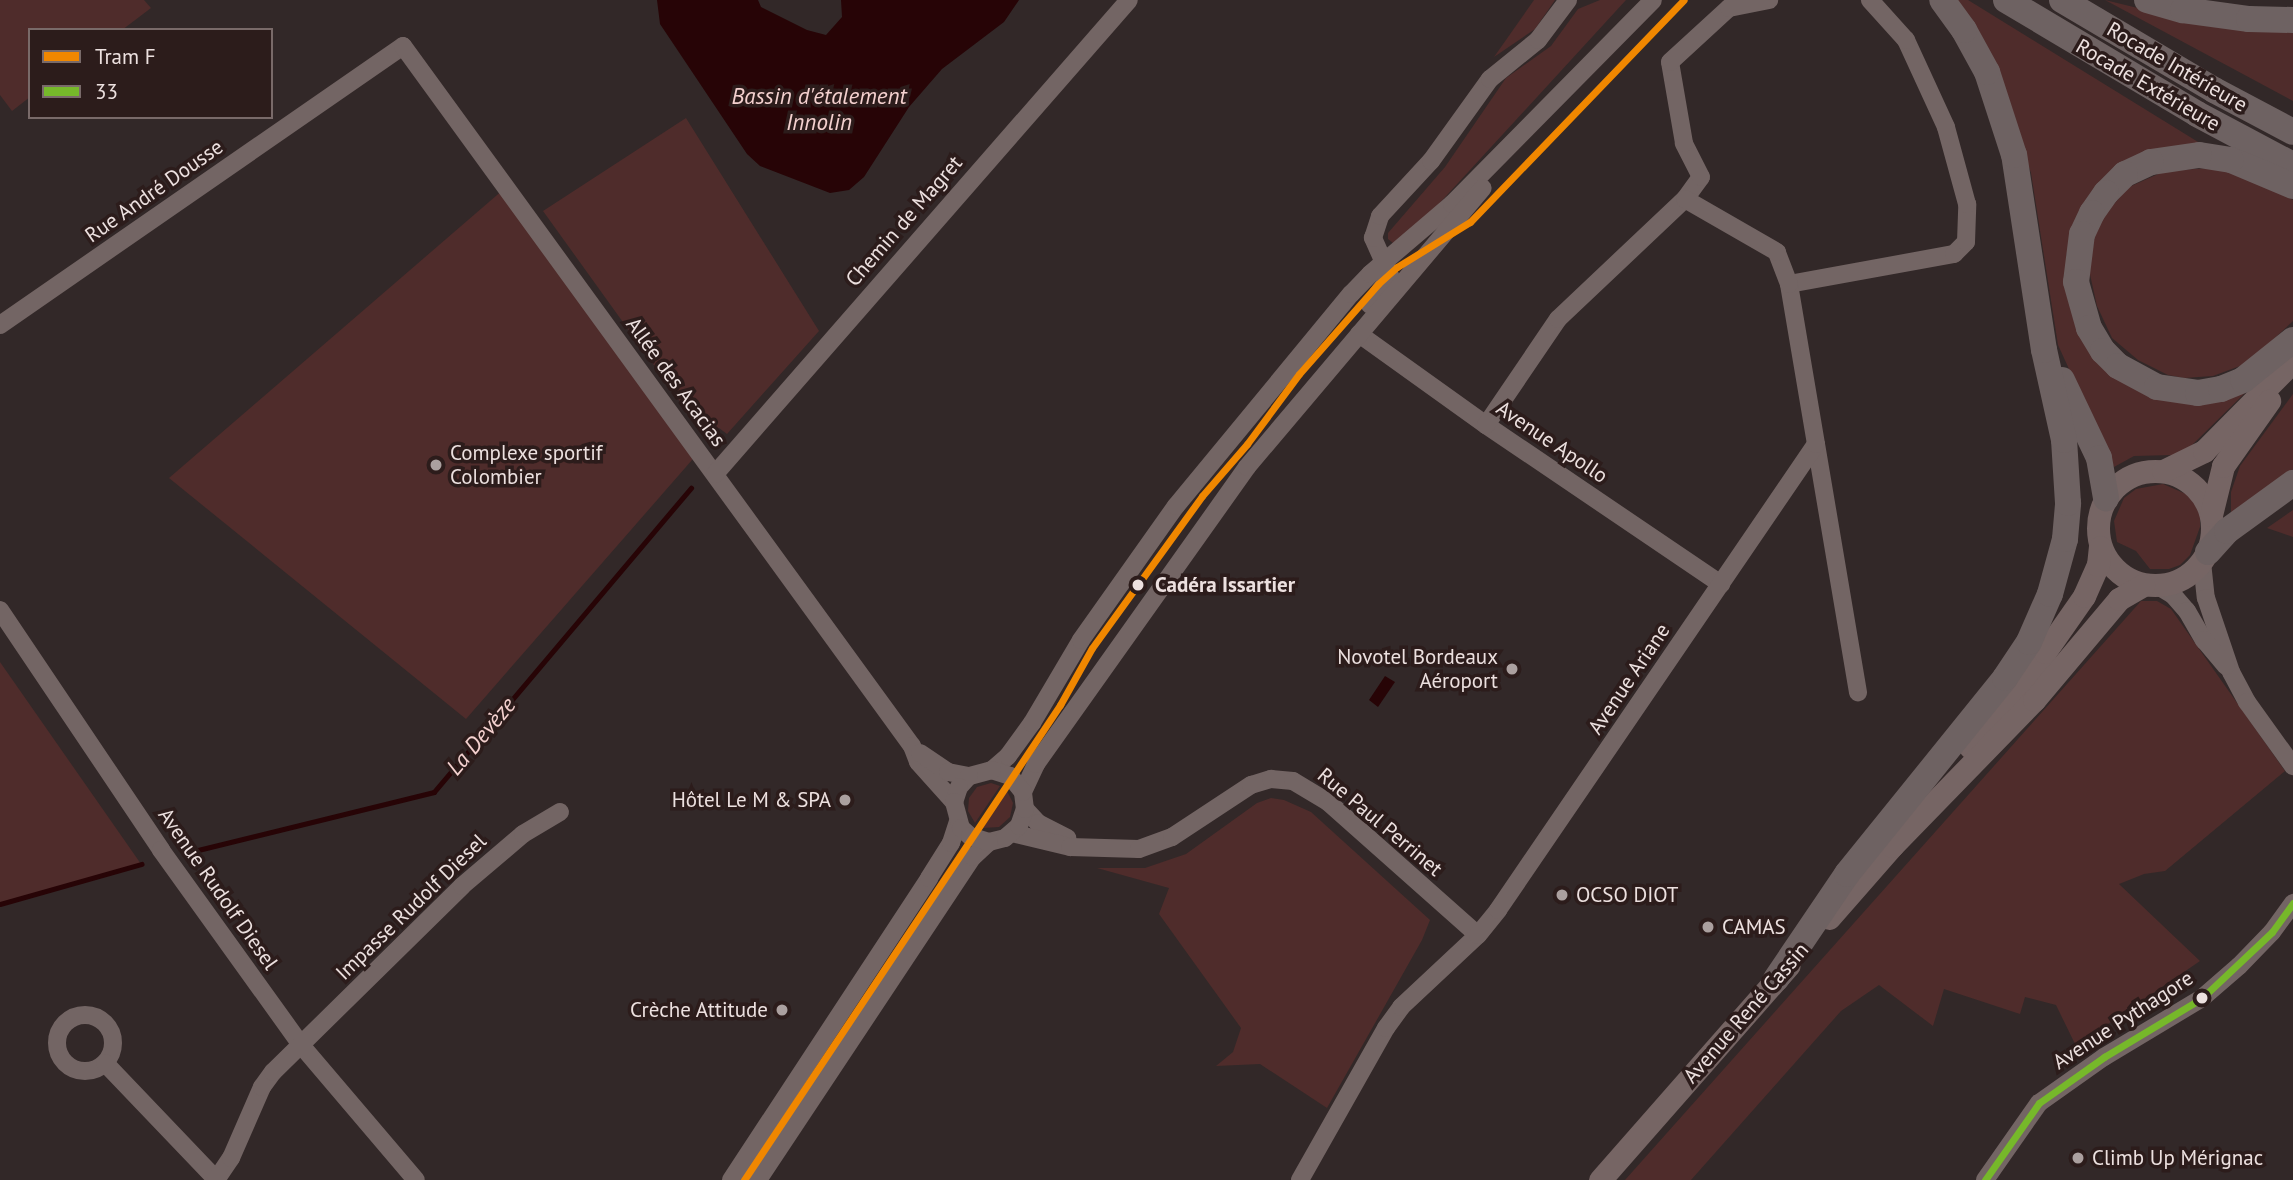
<!DOCTYPE html>
<html>
<head>
<meta charset="utf-8">
<style>
  body { margin:0 }
  #map { position:relative; width:2293px; height:1180px; overflow:hidden; background:#322828; font-family:"PT Sans",sans-serif }
  div>[style] { position:absolute }
  [style*='--x'] { left:calc(var(--x)*1px); top:calc(var(--y)*1px); width:calc(var(--w)*1px); rotate:calc(var(--a)*1deg) }
  .green>* { inset:0; background:#4f2c2b }
  .water>* { inset:0; background:#270406 }
  .stream>* { height:4.5px; margin:-2.25px; padding:0 2.25px; transform-origin:2.25px; border-radius:2.25px; background:#270406 }
  .minor>* { height:18px; margin:-9px; padding:0 9px; transform-origin:9px; border-radius:9px; background:#736564 }
  .minor>.ring { margin:-9px; padding:0; box-sizing:content-box; background:none; border:18px solid #736564; border-radius:50% }
  .major>* { height:23px; margin:-11.5px; padding:0 11.5px; transform-origin:11.5px; border-radius:11.5px; background:#766564 }
  .major>.ring { margin:-11.5px; padding:0; box-sizing:content-box; background:none; border:23px solid #766564; border-radius:50% }
  .highway>* { height:26px; margin:-13px; padding:0 13px; transform-origin:13px; border-radius:13px; background:#6e6262 }
  .bus-1>* { height:7px; margin:-3.5px; padding:0 3.5px; transform-origin:3.5px; border-radius:3.5px; background:#76b82a }
  .tram-1>* { height:7px; margin:-3.5px; padding:0 3.5px; transform-origin:3.5px; border-radius:3.5px; background:#f08700 }
  .dots>* { width:19px; height:19px; translate:-50% -50%; box-sizing:border-box; border:4px solid #2c1c1b; border-radius:50% }
  span { translate:-50% -50%; white-space:nowrap; text-align:center; line-height:1.15; -webkit-text-stroke:7px #2c1c1b; paint-order:stroke }
  .street-label { font-size:21px; color:#ece0df }
  .poi-label { font-size:21px; color:#ece0df }
  .left { translate:0 -50%; text-align:left }
  .right { translate:-100% -50%; text-align:right }
  .stop-label { font-size:21px; color:#ece0df; font-weight:700 }
  .water-label { font-size:23px; color:#f4d1cf; font-style:italic }
  .legend { position:absolute; left:28px; top:28px; width:245px; height:91px; box-sizing:border-box; background:#2c1c1b; border:2px solid #796a69; margin:0; padding:9px 12px; list-style:none; font-size:21px; color:#ece0df }
  .legend li { display:flex; align-items:center; gap:14px; height:35px }
  .legend b { width:35px; border:2px solid #796a69 }
</style>
</head>
<body>
<div id="map">
  <div class="green">
    <div style="clip-path:polygon(0 0,144px 0,151px 8px,122px 30px,30px 30px,30px 97px,12px 111px,0 95px)"></div>
    <div style="clip-path:polygon(1534px 0,1555px 0,1535px 29px,1494px 57px)"></div>
    <div style="clip-path:polygon(1600px 0,1626px 0,1414px 231px,1393px 243px,1388px 239px,1388px 233px,1445px 167px,1506px 78px,1551px 46px,1578px 9px)"></div>
    <div style="clip-path:polygon(1952px 0,1968px 0,2203px 145px,2079px 213px,2066px 256px,2068px 299px,2105px 368px,2247px 391px,2188px 449px,2174px 455px,2134px 456px,2114px 467px,2058px 345px,2031px 173px,2000px 81px)"></div>
    <div style="clip-path:polygon(2105px 0,2154px 12px,2293px 29px,2293px 101px)"></div>
    <div style="clip-path:polygon(686px 118px,819px 331px,727px 434px,719px 428px,707px 439px,543px 211px)"></div>
    <div style="clip-path:polygon(2210px 168px,2246px 175px,2293px 200px,2293px 321px,2248px 363px,2213px 376px,2184px 378px,2168px 375px,2138px 360px,2112px 338px,2097px 306px,2089px 270px,2095px 235px,2104px 215px,2129px 187px,2165px 171px)"></div>
    <div style="clip-path:polygon(504px 189px,699px 452px,466px 719px,169px 478px)"></div>
    <div style="clip-path:polygon(2293px 394px,2293px 469px,2231px 515px,2231px 492px,2240px 466px)"></div>
    <div style="clip-path:polygon(2163px 484px,2186px 494px,2194px 503px,2200px 515px,2200px 527px,2190px 555px,2180px 565px,2169px 569px,2150px 569px,2136px 551px,2117px 542px,2114px 521px,2124px 498px,2136px 489px)"></div>
    <div style="clip-path:polygon(2293px 510px,2293px 537px,2267px 528px)"></div>
    <div style="clip-path:polygon(2141px 601px,2157px 601px,2171px 609px,2285px 771px,2165px 871px,2144px 874px,2119px 884px,2200px 961px,2076px 1046px,2056px 1005px,2025px 997px,2020px 1014px,1944px 989px,1933px 1026px,1879px 985px,1841px 1011px,1691px 1180px,1625px 1180px)"></div>
    <div style="clip-path:polygon(0 662px,141px 864px,0 904px)"></div>
    <div style="clip-path:polygon(991px 783px,1000px 786px,975px 823px,968px 811px,969px 798px,977px 787px)"></div>
    <div style="clip-path:polygon(1007px 791px,1013px 803px,1010px 817px,999px 827px,983px 828px)"></div>
    <div style="clip-path:polygon(1271px 798px,1284px 800px,1311px 812px,1430px 920px,1422px 940px,1327px 1108px,1260px 1064px,1216px 1066px,1233px 1052px,1241px 1028px,1159px 914px,1169px 888px,1097px 868px,1145px 868px,1186px 854px,1257px 803px)"></div>
  </div>
  <div class="water">
    <div style="clip-path:polygon(758px 0,761px 7px,807px 30px,826px 35px,842px 17px,841px 0,1019px 0,1004px 22px,942px 69px,909px 107px,864px 177px,849px 190px,830px 193px,760px 166px,747px 154px,660px 24px,657px 0)"></div>
    <div style="clip-path:polygon(1385px 676px,1395px 682px,1378px 707px,1369px 700px)"></div>
  </div>
  <div class="stream">
    <div style="--x:190;--y:852;--w:251;--a:-13.8"></div>
    <div style="--x:434;--y:792;--w:398;--a:-49.8"></div>
    <div style="--x:0;--y:904;--w:147;--a:-15.8"></div>
  </div>
  <div class="minor">
    <div style="--x:1789;--y:284;--w:168;--a:-10.3"></div>
    <div style="--x:1954;--y:254;--w:17;--a:-45"></div>
    <div style="--x:1966;--y:242;--w:38;--a:-88"></div>
    <div style="--x:1967;--y:204;--w:80;--a:-105.3"></div>
    <div style="--x:1946;--y:127;--w:96;--a:-114.7"></div>
    <div style="--x:1906;--y:40;--w:54;--a:-132"></div>
    <div style="--x:1370;--y:305;--w:35;--a:-55"></div>
    <div style="--x:1390;--y:276;--w:42;--a:-114.1"></div>
    <div style="--x:1373;--y:238;--w:23;--a:-72"></div>
    <div style="--x:1380;--y:216;--w:75;--a:-47.2"></div>
    <div style="--x:1431;--y:161;--w:101;--a:-54.3"></div>
    <div style="--x:1490;--y:79;--w:62;--a:-39.1"></div>
    <div style="--x:1538;--y:40;--w:50;--a:-53.1"></div>
    <div style="--x:0;--y:325;--w:490;--a:-34.7"></div>
    <div style="--x:403;--y:46;--w:865;--a:53.98"></div>
    <div style="--x:912;--y:746;--w:17;--a:69"></div>
    <div style="--x:918;--y:762;--w:54;--a:48"></div>
    <div style="--x:1359;--y:334;--w:156;--a:35.6"></div>
    <div style="--x:1486;--y:425;--w:284;--a:34.1"></div>
    <div style="--x:1486;--y:425;--w:128;--a:-55.8"></div>
    <div style="--x:1558;--y:319;--w:175;--a:-43.4"></div>
    <div style="--x:1685;--y:199;--w:27;--a:-54"></div>
    <div style="--x:1701;--y:177;--w:38;--a:-117"></div>
    <div style="--x:1684;--y:143;--w:82;--a:-99.8"></div>
    <div style="--x:1670;--y:62;--w:80;--a:-42.5"></div>
    <div style="--x:1729;--y:8;--w:41;--a:-11.3"></div>
    <div style="--x:1816;--y:444;--w:252;--a:80.4"></div>
    <div style="--x:715;--y:474;--w:629;--a:-48.87"></div>
    <div style="--x:2202;--y:562;--w:36;--a:84"></div>
    <div style="--x:2206;--y:598;--w:78;--a:71.3"></div>
    <div style="--x:2231;--y:672;--w:34;--a:62"></div>
    <div style="--x:2247;--y:702;--w:79;--a:54.3"></div>
    <div style="--x:2158;--y:586;--w:17;--a:31"></div>
    <div style="--x:2173;--y:595;--w:21;--a:49"></div>
    <div style="--x:2187;--y:611;--w:34;--a:60"></div>
    <div style="--x:2204;--y:640;--w:34;--a:50"></div>
    <div style="--x:0;--y:610;--w:289;--a:56.1"></div>
    <div style="--x:161;--y:850;--w:240;--a:54.3"></div>
    <div style="--x:301;--y:1045;--w:177;--a:49.6"></div>
    <div style="--x:920;--y:753;--w:34;--a:34"></div>
    <div style="--x:948;--y:772;--w:21;--a:11"></div>
    <div style="--x:992;--y:770;--w:21;--a:-41"></div>
    <div style="--x:1008;--y:756;--w:41;--a:-54"></div>
    <div style="--x:1032;--y:723;--w:96;--a:-59.4"></div>
    <div style="--x:1081;--y:640;--w:164;--a:-54.7"></div>
    <div style="--x:1176;--y:506;--w:275;--a:-50.5"></div>
    <div style="--x:1351;--y:294;--w:28;--a:-46"></div>
    <div style="--x:1370;--y:274;--w:108;--a:-40.5"></div>
    <div style="--x:1452;--y:204;--w:286;--a:-45.4"></div>
    <div style="--x:1023;--y:792;--w:31;--a:-65"></div>
    <div style="--x:1036;--y:764;--w:364;--a:-54.6"></div>
    <div style="--x:1247;--y:467;--w:365;--a:-49.8"></div>
    <div style="--x:1025;--y:809;--w:19;--a:47"></div>
    <div style="--x:1038;--y:823;--w:33;--a:27"></div>
    <div style="--x:1012;--y:833;--w:60;--a:13.6"></div>
    <div style="--x:1070;--y:847;--w:69;--a:1.7"></div>
    <div style="--x:1139;--y:849;--w:35;--a:-20"></div>
    <div style="--x:1172;--y:837;--w:95;--a:-33.4"></div>
    <div style="--x:1251;--y:785;--w:21;--a:-17"></div>
    <div style="--x:1271;--y:779;--w:22;--a:5"></div>
    <div style="--x:1293;--y:781;--w:41;--a:31"></div>
    <div style="--x:1328;--y:802;--w:200;--a:41.6"></div>
    <div class="ring" style="left:57px;top:1015px;width:38px;height:38px"></div>
    <div style="--x:105;--y:1063;--w:162;--a:46.3"></div>
    <div style="--x:216;--y:1180;--w:27;--a:-56"></div>
    <div style="--x:231;--y:1158;--w:77;--a:-66.4"></div>
    <div style="--x:262;--y:1087;--w:19;--a:-54"></div>
    <div style="--x:273;--y:1072;--w:265;--a:-44.5"></div>
    <div style="--x:462;--y:886;--w:80;--a:-40.4"></div>
    <div style="--x:523;--y:834;--w:43;--a:-30.7"></div>
    <div style="--x:731;--y:1180;--w:361;--a:-56.7"></div>
    <div style="--x:929;--y:878;--w:41;--a:-57.8"></div>
    <div style="--x:951;--y:843;--w:22;--a:-72"></div>
    <div style="--x:758;--y:1180;--w:388;--a:-56.4"></div>
    <div style="--x:973;--y:857;--w:22;--a:-43"></div>
    <div style="--x:989;--y:842;--w:16;--a:-14"></div>
    <div style="--x:1005;--y:838;--w:18;--a:-41"></div>
    <div style="--x:1019;--y:826;--w:18;--a:-71"></div>
    <div style="--x:1025;--y:809;--w:17;--a:-97"></div>
    <div style="--x:1023;--y:792;--w:21;--a:-129"></div>
    <div style="--x:1010;--y:776;--w:19;--a:-162"></div>
    <div style="--x:992;--y:770;--w:24;--a:165"></div>
    <div style="--x:969;--y:776;--w:15;--a:132"></div>
    <div style="--x:959;--y:787;--w:16;--a:108"></div>
    <div style="--x:954;--y:802;--w:27;--a:75"></div>
    <div style="--x:961;--y:828;--w:12;--a:42"></div>
    <div style="--x:970;--y:836;--w:20;--a:18"></div>
    <div style="--x:1300;--y:1180;--w:175;--a:-60.5"></div>
    <div style="--x:1386;--y:1028;--w:26;--a:-54"></div>
    <div style="--x:1401;--y:1007;--w:105;--a:-43.1"></div>
    <div style="--x:1478;--y:935;--w:32;--a:-51"></div>
    <div style="--x:1498;--y:910;--w:564;--a:-55.69"></div>
    <div style="--x:1816;--y:444;--w:162;--a:-99.6"></div>
    <div style="--x:1789;--y:284;--w:34;--a:-111"></div>
    <div style="--x:1777;--y:252;--w:106;--a:-150.1"></div>
    <div style="--x:1985;--y:1180;--w:94;--a:-55"></div>
    <div style="--x:2039;--y:1103;--w:80;--a:-35.3"></div>
    <div style="--x:2104;--y:1057;--w:114;--a:-31"></div>
    <div style="--x:2202;--y:998;--w:49;--a:-40.9"></div>
    <div style="--x:2239;--y:966;--w:47;--a:-45.9"></div>
    <div style="--x:2272;--y:932;--w:36;--a:-54"></div>
  </div>
  <div class="major">
    <div class="ring" style="left:2098px;top:471px;width:91px;height:91px"></div>
    <div style="--x:2163;--y:471;--w:46;--a:-26"></div>
    <div style="--x:2204;--y:451;--w:127;--a:-45.3"></div>
    <div style="--x:2211;--y:515;--w:50;--a:-76.2"></div>
    <div style="--x:2223;--y:466;--w:80;--a:-54.7"></div>
    <div style="--x:1970;--y:747;--w:121;--a:-51.7"></div>
    <div style="--x:2045;--y:652;--w:68;--a:-55.1"></div>
    <div style="--x:2084;--y:596;--w:34;--a:-66"></div>
    <div style="--x:2098;--y:565;--w:18;--a:-84"></div>
    <div style="--x:1829;--y:918;--w:96;--a:-48.8"></div>
    <div style="--x:1892;--y:846;--w:204;--a:-45.8"></div>
    <div style="--x:2034;--y:700;--w:132;--a:-49.9"></div>
    <div style="--x:2119;--y:599;--w:28;--a:-30"></div>
    <div style="--x:1600;--y:1180;--w:286;--a:-48.7"></div>
  </div>
  <div class="highway">
    <div style="--x:2006;--y:0;--w:222;--a:30.8"></div>
    <div style="--x:2197;--y:114;--w:109;--a:28"></div>
    <div style="--x:2062;--y:0;--w:177;--a:30.6"></div>
    <div style="--x:2214;--y:90;--w:89;--a:28"></div>
    <div style="--x:2147;--y:0;--w:37;--a:16"></div>
    <div style="--x:2183;--y:10;--w:67;--a:7.8"></div>
    <div style="--x:2249;--y:19;--w:44;--a:1.3"></div>
    <div style="--x:2293;--y:186;--w:67;--a:-157.2"></div>
    <div style="--x:2231;--y:160;--w:32;--a:-171"></div>
    <div style="--x:2199;--y:155;--w:49;--a:171.7"></div>
    <div style="--x:2151;--y:162;--w:29;--a:155"></div>
    <div style="--x:2125;--y:174;--w:27;--a:135"></div>
    <div style="--x:2106;--y:193;--w:24;--a:125"></div>
    <div style="--x:2092;--y:213;--w:23;--a:115"></div>
    <div style="--x:2082;--y:234;--w:48;--a:97.1"></div>
    <div style="--x:2076;--y:282;--w:48;--a:74.2"></div>
    <div style="--x:2089;--y:328;--w:27;--a:59"></div>
    <div style="--x:2103;--y:351;--w:21;--a:45"></div>
    <div style="--x:2118;--y:366;--w:44;--a:28.3"></div>
    <div style="--x:2157;--y:387;--w:41;--a:8.3"></div>
    <div style="--x:2198;--y:393;--w:23;--a:-10"></div>
    <div style="--x:2221;--y:389;--w:24;--a:-22"></div>
    <div style="--x:2243;--y:380;--w:64;--a:-38.7"></div>
    <div style="--x:2062;--y:380;--w:86;--a:64.6"></div>
    <div style="--x:2099;--y:458;--w:41;--a:80.1"></div>
    <div style="--x:2208;--y:552;--w:28;--a:-48"></div>
    <div style="--x:2227;--y:531;--w:82;--a:-36"></div>
    <div style="--x:1776;--y:979;--w:127;--a:-55.9"></div>
    <div style="--x:1847;--y:874;--w:252;--a:-51.1"></div>
    <div style="--x:2005;--y:678;--w:43;--a:-56.3"></div>
    <div style="--x:2029;--y:642;--w:52;--a:-66.4"></div>
    <div style="--x:2050;--y:594;--w:57;--a:-74.7"></div>
    <div style="--x:2065;--y:539;--w:36;--a:-85"></div>
    <div style="--x:2068;--y:503;--w:63;--a:-93.6"></div>
    <div style="--x:2064;--y:440;--w:92;--a:-102.5"></div>
    <div style="--x:2044;--y:350;--w:197;--a:-98.7"></div>
    <div style="--x:2014;--y:155;--w:87;--a:-108"></div>
    <div style="--x:1987;--y:72;--w:48;--a:-118.7"></div>
    <div style="--x:1964;--y:30;--w:37;--a:-126"></div>
  </div>
  <div class="bus-1">
    <div style="--x:1985;--y:1180;--w:94;--a:-55"></div>
    <div style="--x:2039;--y:1103;--w:80;--a:-35.3"></div>
    <div style="--x:2104;--y:1057;--w:114;--a:-31"></div>
    <div style="--x:2202;--y:998;--w:96;--a:-43.3"></div>
    <div style="--x:2272;--y:932;--w:36;--a:-54"></div>
  </div>
  <div class="tram-1">
    <div style="--x:744;--y:1180;--w:571;--a:-56.37"></div>
    <div style="--x:1060;--y:705;--w:65;--a:-60.7"></div>
    <div style="--x:1092;--y:648;--w:188;--a:-54.1"></div>
    <div style="--x:1202;--y:496;--w:69;--a:-49.1"></div>
    <div style="--x:1247;--y:444;--w:87;--a:-53.4"></div>
    <div style="--x:1299;--y:374;--w:120;--a:-48.7"></div>
    <div style="--x:1378;--y:284;--w:25;--a:-42"></div>
    <div style="--x:1397;--y:267;--w:86;--a:-31.7"></div>
    <div style="--x:1470;--y:222;--w:308;--a:-46.1"></div>
  </div>
  <div class="dots">
    <div style="left:436px;top:465px;background:#aba09f"></div>
    <div style="left:1138px;top:585px;background:#ece0df"></div>
    <div style="left:1512px;top:669px;background:#aba09f"></div>
    <div style="left:845px;top:800px;background:#aba09f"></div>
    <div style="left:1562px;top:895px;background:#aba09f"></div>
    <div style="left:1708px;top:927px;background:#aba09f"></div>
    <div style="left:2202px;top:998px;background:#ece0df"></div>
    <div style="left:782px;top:1010px;background:#aba09f"></div>
    <div style="left:2078px;top:1158px;background:#aba09f"></div>
  </div>
  <div class="street-label">
    <span style="left:2177px;top:67px;rotate:30deg">Rocade Intérieure</span>
    <span style="left:2148px;top:85px;rotate:30deg">Rocade Extérieure</span>
    <span style="left:154px;top:191px;rotate:-35deg">Rue André Dousse</span>
    <span style="left:904px;top:221px;rotate:-49deg">Chemin de Magret</span>
    <span style="left:676px;top:382px;rotate:54deg">Allée des Acacias</span>
    <span style="left:1552px;top:442px;rotate:34deg">Avenue Apollo</span>
    <span style="left:1629px;top:679px;rotate:-56deg">Avenue Ariane</span>
    <span style="left:1380px;top:822px;rotate:40deg">Rue Paul Perrinet</span>
    <span style="left:218px;top:889px;rotate:55deg">Avenue Rudolf Diesel</span>
    <span style="left:411px;top:907px;rotate:-44deg">Impasse Rudolf Diesel</span>
    <span style="left:1746px;top:1013px;rotate:-49deg">Avenue René Cassin</span>
    <span style="left:2123px;top:1020px;rotate:-33deg">Avenue Pythagore</span>
  </div>
  <div class="poi-label">
    <span class="left" style="left:450px;top:465px">Complexe sportif<br>Colombier</span>
    <span class="right" style="left:1498px;top:669px">Novotel Bordeaux<br>Aéroport</span>
    <span class="right" style="left:831px;top:800px">Hôtel Le M &amp; SPA</span>
    <span class="left" style="left:1576px;top:895px">OCSO DIOT</span>
    <span class="left" style="left:1722px;top:927px">CAMAS</span>
    <span class="right" style="left:768px;top:1010px">Crèche Attitude</span>
    <span class="left" style="left:2092px;top:1158px">Climb Up Mérignac</span>
  </div>
  <div class="stop-label">
    <span class="left" style="left:1155px;top:585px">Cadéra Issartier</span>
  </div>
  <div class="water-label">
    <span style="left:819px;top:109px">Bassin d'étalement<br>Innolin</span>
    <span style="left:481px;top:736px;rotate:-50deg">La Devèze</span>
  </div>
  <ul class="legend">
  <li><b style="height:9px;background:#f08700"></b>Tram F</li>
  <li><b style="height:9px;background:#76b82a"></b>33</li>
  </ul>
</div>
</body>
</html>
